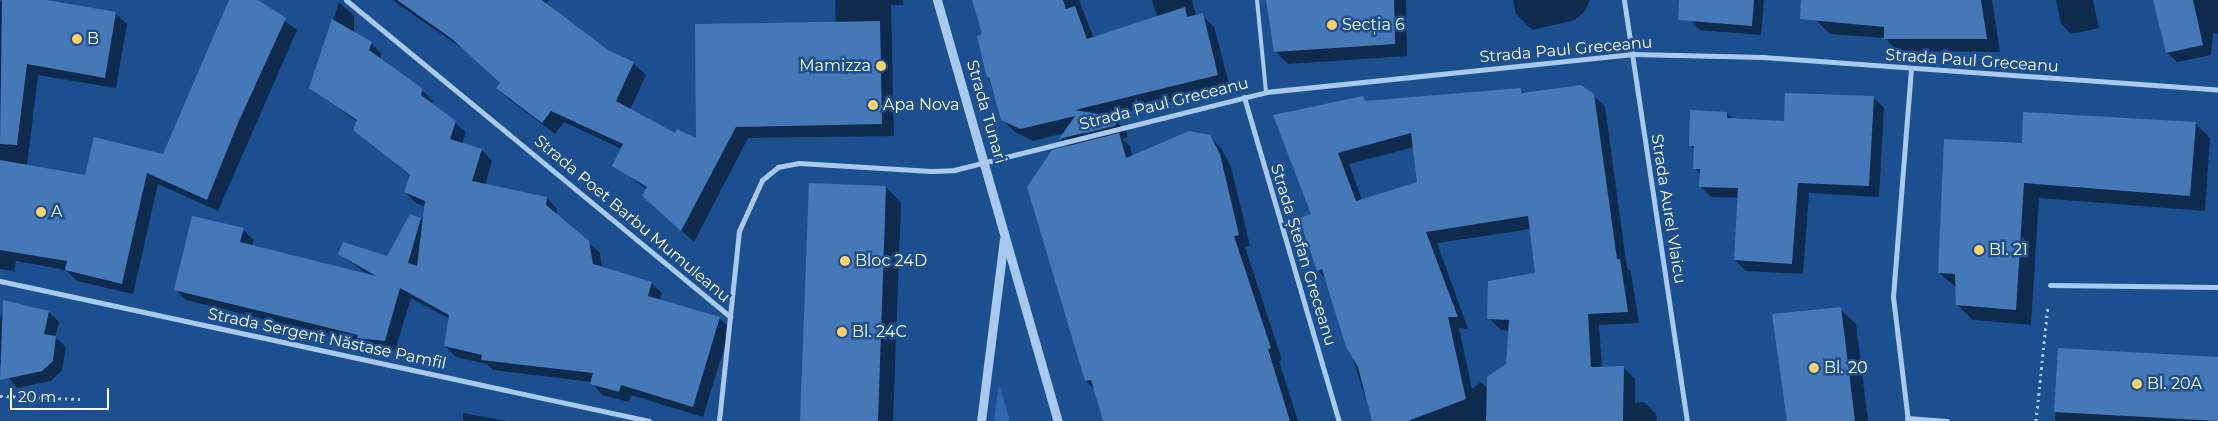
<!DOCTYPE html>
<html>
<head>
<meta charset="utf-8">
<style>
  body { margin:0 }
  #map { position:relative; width:2218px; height:421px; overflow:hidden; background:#1b4f8f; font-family:Montserrat,sans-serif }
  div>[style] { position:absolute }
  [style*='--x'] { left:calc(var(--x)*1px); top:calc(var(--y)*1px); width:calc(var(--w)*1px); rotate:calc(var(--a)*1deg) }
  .green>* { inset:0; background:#2e69ad }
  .shadow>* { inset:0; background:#0007 }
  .building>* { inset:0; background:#4478b7 }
  .path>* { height:3px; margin-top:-1.5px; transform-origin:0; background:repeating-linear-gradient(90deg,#a9c9ee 0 2.5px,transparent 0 6.5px) }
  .service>* { height:4px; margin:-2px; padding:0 2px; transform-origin:2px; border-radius:2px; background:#a9c9ee }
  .minor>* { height:5px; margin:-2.5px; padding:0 2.5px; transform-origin:2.5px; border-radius:2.5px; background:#a9c9ee }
  .tertiary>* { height:9px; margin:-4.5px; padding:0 4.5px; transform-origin:4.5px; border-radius:4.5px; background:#a9c9ee }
  .dots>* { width:14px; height:14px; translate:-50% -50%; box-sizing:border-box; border:2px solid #1b4f8f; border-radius:50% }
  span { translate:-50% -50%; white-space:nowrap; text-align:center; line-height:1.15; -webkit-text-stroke:5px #1b4f8f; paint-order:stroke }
  .poi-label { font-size:16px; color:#fff }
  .left { translate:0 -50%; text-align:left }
  .right { translate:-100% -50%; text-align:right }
  .street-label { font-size:16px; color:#fff }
  .scale { position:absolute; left:10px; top:388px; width:99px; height:22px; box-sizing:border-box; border:2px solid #fff; border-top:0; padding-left:6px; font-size:15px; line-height:18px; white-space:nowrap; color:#fff; -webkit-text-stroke:4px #1b4f8f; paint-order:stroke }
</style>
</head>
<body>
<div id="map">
  <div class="green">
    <div style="clip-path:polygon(999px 384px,1010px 421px,994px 421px)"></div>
  </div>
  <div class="shadow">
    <div style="clip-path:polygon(3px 0,47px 0,115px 13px,127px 24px,116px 88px,38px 75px,27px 166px,86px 176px,164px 156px,231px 0,256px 0,297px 30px,218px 211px,158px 184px,133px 294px,77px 281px,66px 270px,16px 261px,14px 271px,0 269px,0 2px)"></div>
    <div style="clip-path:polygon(392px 0,549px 0,546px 4px,607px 51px,633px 63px,646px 75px,630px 110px,675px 134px,697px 140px,836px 23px,835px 0,903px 0,904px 5px,891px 5px,894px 136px,748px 138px,694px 242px,643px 196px,647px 190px,614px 165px,622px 149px,564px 122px,555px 134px,510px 100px,497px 88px,501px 83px,466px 51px)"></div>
    <div style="clip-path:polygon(evenodd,973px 0,1079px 0,1094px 39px,1158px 19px,1152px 0,1192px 0,1196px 16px,1202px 15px,1214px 27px,1230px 87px,1107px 117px,1113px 118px,1126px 131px,1128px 137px,1122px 139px,1130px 146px,1132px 156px,1209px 136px,1221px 148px,1231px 167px,1250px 246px,1245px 247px,1282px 360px,1279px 361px,1298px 421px,1104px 421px,1095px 390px,1086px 381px,1069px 147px,1061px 139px,1065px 133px,1033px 141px,1015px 132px,1002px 119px,988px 77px,983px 35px,973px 0,1115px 124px,1115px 126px,1084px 134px,1084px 132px,1115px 124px)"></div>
    <div style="clip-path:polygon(1274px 0,1406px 0,1407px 56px,1288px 64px,1276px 52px)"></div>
    <div style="clip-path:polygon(1513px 0,1590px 0,1585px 11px,1575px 20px,1532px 30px,1516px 14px)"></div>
    <div style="clip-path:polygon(1692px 0,1764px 0,1761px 35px,1700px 30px,1691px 20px)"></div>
    <div style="clip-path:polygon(1811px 0,1992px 0,2000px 52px,1898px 51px,1885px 38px,1830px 34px,1809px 13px)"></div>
    <div style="clip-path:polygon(2056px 0,2093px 0,2099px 28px,2071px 34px,2061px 24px)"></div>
    <div style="clip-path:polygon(2155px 0,2218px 0,2218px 34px,2213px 33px,2211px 55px,2177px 62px,2167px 53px)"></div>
    <div style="clip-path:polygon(339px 2px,354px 16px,354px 33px,371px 43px,382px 54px,380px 59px,422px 90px,433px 101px,432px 104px,466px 132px,462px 144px,482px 150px,492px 161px,485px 185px,547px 198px,557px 209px,556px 215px,600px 253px,602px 268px,651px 283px,662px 293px,660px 300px,720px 318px,730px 329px,703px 417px,631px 395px,629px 402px,602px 395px,592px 382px,493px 370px,487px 364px,456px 357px,445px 346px,450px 319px,411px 298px,395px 351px,369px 348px,365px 344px,186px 300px,175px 289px,243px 230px,254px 240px,252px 246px,367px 274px,340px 254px,388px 258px,421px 219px,424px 223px,426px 207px,416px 203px,405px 192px,410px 176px,355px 130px,357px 122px,311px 88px)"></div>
    <div style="clip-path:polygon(evenodd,1521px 89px,1525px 94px,1593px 95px,1605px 107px,1627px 268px,1631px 272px,1639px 323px,1599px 325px,1602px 368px,1623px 367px,1635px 379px,1635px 403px,1644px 402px,1656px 414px,1657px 421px,1373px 421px,1327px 280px,1318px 270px,1313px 215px,1275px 116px,1362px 98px,1367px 102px,1521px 89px,1414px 147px,1418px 183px,1362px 200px,1349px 164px,1414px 147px,1521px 89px,1531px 229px,1537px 274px,1489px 318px,1501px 330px,1509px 331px,1507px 365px,1488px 389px,1481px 382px,1472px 389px,1459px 328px,1468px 329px,1437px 243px,1531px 229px)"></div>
    <div style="clip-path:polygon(1873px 97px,1884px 108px,1879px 197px,1809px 193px,1803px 274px,1746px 271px,1735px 260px,1739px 198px,1711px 197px,1700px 186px,1701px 175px,1694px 168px,1695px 150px,1690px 145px,1727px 113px,1734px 120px,1785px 122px)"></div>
    <div style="clip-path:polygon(2195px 123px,2210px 138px,2205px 211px,2039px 198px,2031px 325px,1973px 320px,1957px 305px,1957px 288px,1939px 273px,2023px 144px)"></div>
    <div style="clip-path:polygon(886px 187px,901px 203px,893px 421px,802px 421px)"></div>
    <div style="clip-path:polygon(4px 302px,49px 312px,59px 322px,55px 337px,66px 347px,62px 370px,51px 381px,17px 388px,0 367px,0 321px)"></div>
    <div style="clip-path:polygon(1840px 309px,1856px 324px,1868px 421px,1788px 421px)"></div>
    <div style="clip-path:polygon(2059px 349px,2218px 358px,2218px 421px,2055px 421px)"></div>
    <div style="clip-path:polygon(463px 413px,507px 421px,463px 421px)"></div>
  </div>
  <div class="building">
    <div style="clip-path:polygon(2px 0,47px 0,116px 12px,105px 78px,27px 64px,17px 145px,0 144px)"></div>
    <div style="clip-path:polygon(229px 0,258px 0,286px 18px,238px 123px,207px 200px,147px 173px,122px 284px,65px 270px,67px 261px,0 250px,0 160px,85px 175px,94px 137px,163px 154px)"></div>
    <div style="clip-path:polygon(397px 0,542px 0,608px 50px,634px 62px,616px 101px,675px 133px,677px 129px,696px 138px,695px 24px,880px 21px,882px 124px,736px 127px,681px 231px,642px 196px,647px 187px,612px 166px,623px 144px,551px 111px,542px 123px,496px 88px,500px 83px,452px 39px)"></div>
    <div style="clip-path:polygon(972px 0,1063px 0,1066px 9px,1075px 6px,1087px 39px,1185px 7px,1187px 17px,1203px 13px,1218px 75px,1075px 110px,1114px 117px,1116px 125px,1059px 139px,1075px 116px,1020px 129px,1001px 120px,989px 77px,987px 78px,977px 36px,982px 34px)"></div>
    <div style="clip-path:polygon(1266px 0,1394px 0,1395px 44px,1274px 52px)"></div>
    <div style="clip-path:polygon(1679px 0,1754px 0,1752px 26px,1678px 20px)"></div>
    <div style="clip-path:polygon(1801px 0,1981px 0,1987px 39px,1884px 39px,1884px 27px,1800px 19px)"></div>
    <div style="clip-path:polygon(2153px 0,2193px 0,2203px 45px,2166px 53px)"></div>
    <div style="clip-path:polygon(332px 19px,372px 42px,369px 50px,423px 89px,421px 95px,456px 121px,450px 139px,482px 149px,472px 181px,547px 197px,546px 205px,589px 241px,593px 264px,652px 282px,648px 296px,720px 317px,693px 407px,621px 385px,619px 392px,590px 384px,593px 373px,481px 360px,482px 355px,444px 346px,449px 315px,400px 288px,385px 341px,357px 338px,358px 335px,174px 290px,192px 216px,244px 228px,240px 242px,376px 276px,338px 254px,343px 242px,387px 256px,410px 214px,421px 218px,408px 263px,417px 266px,425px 201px,404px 192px,410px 175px,353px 130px,357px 120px,309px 88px)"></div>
    <div style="clip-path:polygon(evenodd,1581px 85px,1594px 94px,1617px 259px,1620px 259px,1628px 312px,1588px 314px,1591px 367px,1624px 366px,1623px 421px,1486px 421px,1487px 377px,1506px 364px,1509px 320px,1487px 319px,1488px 281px,1535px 273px,1528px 216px,1426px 232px,1458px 317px,1448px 317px,1466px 399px,1408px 421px,1372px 421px,1358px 367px,1346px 347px,1322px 269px,1317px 271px,1299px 218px,1311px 214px,1273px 115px,1363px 96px,1365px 101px,1521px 88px,1522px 93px,1581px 85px,1411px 133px,1417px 182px,1356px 201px,1338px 153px,1411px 133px)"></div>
    <div style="clip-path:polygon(1785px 93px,1874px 96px,1869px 186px,1798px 183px,1792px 264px,1734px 260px,1738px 188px,1699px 187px,1700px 169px,1693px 169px,1694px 146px,1689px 146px,1690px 110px,1727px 112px,1727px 118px,1784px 121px)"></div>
    <div style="clip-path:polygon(2023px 112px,2196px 122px,2190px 196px,2024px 183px,2016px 310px,1956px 305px,1955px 274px,1938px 273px,1944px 139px,2022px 143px)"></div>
    <div style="clip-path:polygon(1189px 131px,1210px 135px,1220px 154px,1239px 235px,1234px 236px,1271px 348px,1268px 349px,1290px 421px,1103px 421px,1091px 380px,1085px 381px,1027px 187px,1052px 150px,1119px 133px,1126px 158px)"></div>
    <div style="clip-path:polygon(809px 183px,886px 186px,878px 421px,800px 421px)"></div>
    <div style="clip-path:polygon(3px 300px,49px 311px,44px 334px,56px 336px,53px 361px,42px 371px,0 380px)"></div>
    <div style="clip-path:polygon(1841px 307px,1855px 421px,1787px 421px,1772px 314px)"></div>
    <div style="clip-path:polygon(2058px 348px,2218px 357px,2218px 421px,2054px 412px)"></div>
  </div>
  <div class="path">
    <div style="--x:0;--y:396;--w:81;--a:2.1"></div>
    <div style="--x:2036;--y:421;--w:117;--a:-84.1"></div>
  </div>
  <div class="service">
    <div style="--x:1257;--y:0;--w:92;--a:84.4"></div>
  </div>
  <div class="minor">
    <div style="--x:346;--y:0;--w:498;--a:39.5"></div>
    <div style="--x:1624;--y:0;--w:426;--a:81.5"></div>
    <div style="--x:1244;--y:97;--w:338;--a:73.7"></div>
    <div style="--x:0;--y:281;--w:664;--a:12.17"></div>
    <div style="--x:2050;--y:285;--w:168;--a:0.7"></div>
    <div style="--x:1907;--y:418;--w:40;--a:4.3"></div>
    <div style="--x:719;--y:421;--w:191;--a:-84"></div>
    <div style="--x:739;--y:231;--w:56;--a:-65.7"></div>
    <div style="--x:762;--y:180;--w:21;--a:-39"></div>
    <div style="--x:778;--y:167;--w:21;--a:-11"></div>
    <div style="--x:799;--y:163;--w:132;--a:3.5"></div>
    <div style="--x:931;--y:171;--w:23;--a:-2"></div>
    <div style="--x:954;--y:170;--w:322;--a:-14"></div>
    <div style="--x:1266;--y:92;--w:369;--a:-5.9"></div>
    <div style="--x:1633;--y:54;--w:130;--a:1.3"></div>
    <div style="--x:1763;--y:57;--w:456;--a:4.1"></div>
    <div style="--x:1908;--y:421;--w:125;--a:-96.9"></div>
    <div style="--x:1893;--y:297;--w:228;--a:-85.5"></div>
  </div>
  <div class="tertiary">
    <div style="--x:937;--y:0;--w:438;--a:74"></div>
    <div style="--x:981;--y:421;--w:184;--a:-82.8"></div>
  </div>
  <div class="dots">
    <div style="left:1332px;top:25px;background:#ffd166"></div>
    <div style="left:77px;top:39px;background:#ffd166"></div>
    <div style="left:881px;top:66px;background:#ffd166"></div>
    <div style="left:873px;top:105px;background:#ffd166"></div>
    <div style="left:41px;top:212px;background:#ffd166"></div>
    <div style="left:1979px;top:250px;background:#ffd166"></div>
    <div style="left:845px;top:261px;background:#ffd166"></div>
    <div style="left:842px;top:332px;background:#ffd166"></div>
    <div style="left:1814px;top:368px;background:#ffd166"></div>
    <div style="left:2137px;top:384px;background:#ffd166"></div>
  </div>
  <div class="poi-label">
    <span class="left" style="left:1342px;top:25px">Secția 6</span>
    <span class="left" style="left:87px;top:39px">B</span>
    <span class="right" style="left:871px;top:66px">Mamizza</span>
    <span class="left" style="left:883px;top:105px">Apa Nova</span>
    <span class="left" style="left:51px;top:212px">A</span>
    <span class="left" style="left:1989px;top:250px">Bl. 21</span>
    <span class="left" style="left:855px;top:261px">Bloc 24D</span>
    <span class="left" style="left:852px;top:332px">Bl. 24C</span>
    <span class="left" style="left:1824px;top:368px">Bl. 20</span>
    <span class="left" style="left:2147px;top:384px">Bl. 20A</span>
  </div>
  <div class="street-label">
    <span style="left:1566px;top:50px;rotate:-5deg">Strada Paul Greceanu</span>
    <span style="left:1972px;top:61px;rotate:4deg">Strada Paul Greceanu</span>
    <span style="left:1164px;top:104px;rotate:-14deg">Strada Paul Greceanu</span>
    <span style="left:986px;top:112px;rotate:74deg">Strada Tunari</span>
    <span style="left:1668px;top:209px;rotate:81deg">Strada Aurel Vlaicu</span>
    <span style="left:632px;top:219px;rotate:40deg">Strada Poet Barbu Mumuleanu</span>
    <span style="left:1303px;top:255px;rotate:73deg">Strada Ștefan Greceanu</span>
    <span style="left:327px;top:339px;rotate:12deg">Strada Sergent Năstase Pamfil</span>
  </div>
  <div class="scale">20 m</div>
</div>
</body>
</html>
